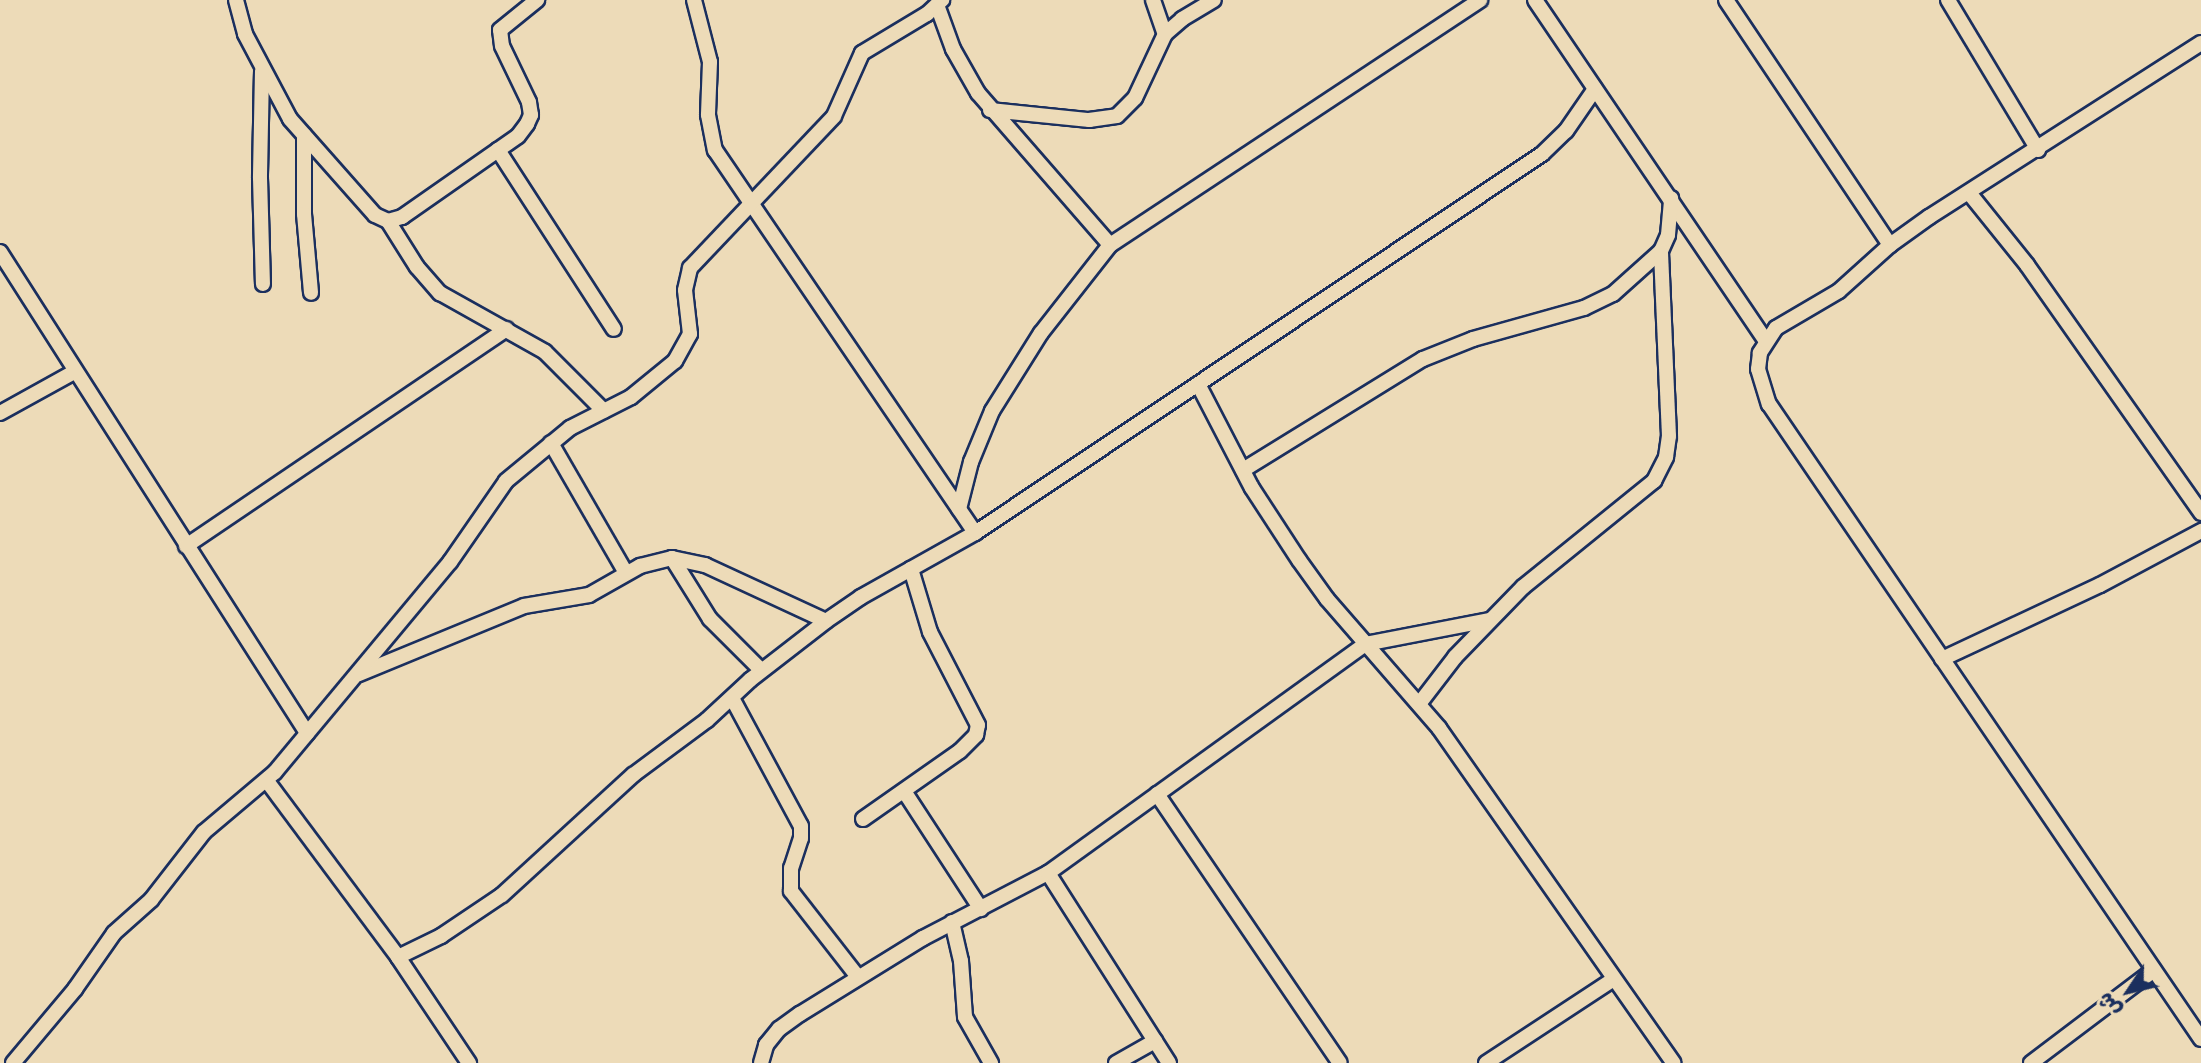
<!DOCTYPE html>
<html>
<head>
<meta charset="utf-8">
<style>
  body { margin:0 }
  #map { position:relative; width:2201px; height:1063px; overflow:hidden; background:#eddbb8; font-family:Sriracha,"Playpen Sans Arabic",sans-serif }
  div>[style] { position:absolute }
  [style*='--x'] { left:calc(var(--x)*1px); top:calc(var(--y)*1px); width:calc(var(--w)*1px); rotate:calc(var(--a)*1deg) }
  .roads { filter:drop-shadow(2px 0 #1b2f5e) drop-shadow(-2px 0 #1b2f5e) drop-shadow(0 2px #1b2f5e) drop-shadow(0 -2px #1b2f5e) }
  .street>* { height:14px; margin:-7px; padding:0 7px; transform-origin:7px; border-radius:7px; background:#eddbb8 }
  span { translate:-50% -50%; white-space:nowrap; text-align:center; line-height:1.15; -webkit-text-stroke:8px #eddbb8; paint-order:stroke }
  .north { position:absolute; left:2089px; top:951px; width:80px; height:80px; -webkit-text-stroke:6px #eddbb8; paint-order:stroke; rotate:235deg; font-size:22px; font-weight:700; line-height:32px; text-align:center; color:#1b2f5e }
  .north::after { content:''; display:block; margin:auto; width:28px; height:36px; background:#1b2f5e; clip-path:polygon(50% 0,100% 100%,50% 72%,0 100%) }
</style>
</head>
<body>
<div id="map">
  <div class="roads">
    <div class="street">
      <div style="--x:236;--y:0;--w:35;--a:75"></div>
      <div style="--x:245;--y:34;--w:96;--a:62.1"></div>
      <div style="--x:290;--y:119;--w:128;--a:48.5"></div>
      <div style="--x:375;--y:215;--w:14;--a:25"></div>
      <div style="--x:388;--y:221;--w:15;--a:-16"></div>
      <div style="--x:402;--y:217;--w:117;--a:-34.9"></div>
      <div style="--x:498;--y:150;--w:24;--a:-35"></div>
      <div style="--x:518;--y:136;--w:15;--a:-53"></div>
      <div style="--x:527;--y:124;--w:10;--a:-66"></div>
      <div style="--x:531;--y:115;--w:13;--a:-99"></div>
      <div style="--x:529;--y:102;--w:62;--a:-115.7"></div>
      <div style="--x:502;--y:46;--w:16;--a:-97"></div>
      <div style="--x:500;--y:30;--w:48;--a:-39"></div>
      <div style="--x:694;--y:0;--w:64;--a:75.5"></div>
      <div style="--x:710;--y:62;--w:53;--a:92.2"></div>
      <div style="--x:708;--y:115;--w:36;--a:79"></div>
      <div style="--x:715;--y:150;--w:463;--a:55.8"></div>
      <div style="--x:1153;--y:0;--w:36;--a:71"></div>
      <div style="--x:1535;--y:0;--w:410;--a:55.9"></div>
      <div style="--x:1726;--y:0;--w:295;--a:56.2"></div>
      <div style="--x:1948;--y:0;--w:175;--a:59"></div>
      <div style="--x:937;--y:5;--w:47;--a:70"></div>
      <div style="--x:953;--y:49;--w:51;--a:60.4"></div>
      <div style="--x:978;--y:93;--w:201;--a:49"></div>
      <div style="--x:2201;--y:43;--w:323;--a:147.4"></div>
      <div style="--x:1929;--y:217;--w:48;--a:144.3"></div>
      <div style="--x:1890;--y:245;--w:69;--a:138"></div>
      <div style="--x:1839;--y:291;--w:73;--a:149.6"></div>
      <div style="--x:1776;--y:328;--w:30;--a:123"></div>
      <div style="--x:1760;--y:353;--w:16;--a:97"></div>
      <div style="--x:1758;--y:369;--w:37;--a:73"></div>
      <div style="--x:1769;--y:404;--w:768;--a:55.77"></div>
      <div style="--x:262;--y:71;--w:107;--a:91.1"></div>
      <div style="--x:260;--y:178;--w:106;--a:88.4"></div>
      <div style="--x:990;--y:110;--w:100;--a:5.8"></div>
      <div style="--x:1089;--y:120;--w:28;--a:-8"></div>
      <div style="--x:1117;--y:116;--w:25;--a:-45"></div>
      <div style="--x:1135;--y:98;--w:71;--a:-64.9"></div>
      <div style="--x:1165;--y:34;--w:23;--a:-41"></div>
      <div style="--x:1182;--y:19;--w:37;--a:-31"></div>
      <div style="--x:304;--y:135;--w:79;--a:90"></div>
      <div style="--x:304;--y:214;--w:79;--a:84.9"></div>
      <div style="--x:498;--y:150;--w:213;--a:57.1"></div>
      <div style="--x:1970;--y:194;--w:91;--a:51.2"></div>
      <div style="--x:2027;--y:265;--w:303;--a:54.9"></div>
      <div style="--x:388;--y:221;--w:54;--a:57.8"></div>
      <div style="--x:417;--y:267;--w:35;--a:49"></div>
      <div style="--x:440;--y:293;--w:120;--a:29.3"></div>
      <div style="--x:545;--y:352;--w:83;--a:45"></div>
      <div style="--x:0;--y:252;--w:571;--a:57.45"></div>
      <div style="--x:1198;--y:384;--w:117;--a:62.6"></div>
      <div style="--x:1252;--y:488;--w:86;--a:56.9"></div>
      <div style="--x:1299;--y:560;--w:48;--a:54.3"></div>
      <div style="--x:1327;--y:599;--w:171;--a:49"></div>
      <div style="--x:1439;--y:728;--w:409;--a:55"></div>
      <div style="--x:0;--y:413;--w:85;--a:-29"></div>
      <div style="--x:551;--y:443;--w:150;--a:60"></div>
      <div style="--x:1243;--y:470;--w:211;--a:-31.7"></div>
      <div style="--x:1423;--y:359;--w:54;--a:-21.8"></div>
      <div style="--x:1473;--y:339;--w:115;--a:-15.6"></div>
      <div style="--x:1584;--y:308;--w:32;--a:-26"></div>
      <div style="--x:1613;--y:294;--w:64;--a:-41.9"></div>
      <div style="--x:1661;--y:251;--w:17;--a:-66"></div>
      <div style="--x:1668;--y:235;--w:37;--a:-85"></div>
      <div style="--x:959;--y:509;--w:49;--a:-75.7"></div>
      <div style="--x:971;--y:462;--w:55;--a:-67.6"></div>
      <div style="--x:992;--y:411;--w:92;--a:-57.9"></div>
      <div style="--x:1041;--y:333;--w:112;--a:-51.9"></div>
      <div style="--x:1110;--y:245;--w:444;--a:-33.5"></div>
      <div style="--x:186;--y:546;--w:387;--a:-34.1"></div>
      <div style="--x:672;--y:558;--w:72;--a:58.1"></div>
      <div style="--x:710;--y:619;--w:72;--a:45"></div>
      <div style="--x:1942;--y:659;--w:174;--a:-25.1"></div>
      <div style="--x:2100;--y:585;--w:115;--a:-28.1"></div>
      <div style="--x:359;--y:674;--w:178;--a:-22.4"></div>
      <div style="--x:524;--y:606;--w:66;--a:-9.6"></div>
      <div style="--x:589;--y:595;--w:59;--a:-29.6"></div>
      <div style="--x:640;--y:566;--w:33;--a:-14"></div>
      <div style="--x:672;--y:558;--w:34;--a:12"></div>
      <div style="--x:705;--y:565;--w:133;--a:24.8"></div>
      <div style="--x:732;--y:698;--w:145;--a:61.7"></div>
      <div style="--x:801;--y:826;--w:12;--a:90"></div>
      <div style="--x:801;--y:838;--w:32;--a:108"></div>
      <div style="--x:791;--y:868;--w:23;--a:90"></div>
      <div style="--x:791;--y:891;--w:109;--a:52.1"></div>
      <div style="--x:1419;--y:704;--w:59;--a:-52.5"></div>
      <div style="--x:1455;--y:657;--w:98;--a:-45.8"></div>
      <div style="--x:1523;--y:587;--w:169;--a:-39"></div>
      <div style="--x:1654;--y:481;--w:27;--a:-63"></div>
      <div style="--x:1666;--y:457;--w:21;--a:-82"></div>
      <div style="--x:1669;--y:436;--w:185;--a:-92.5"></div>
      <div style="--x:267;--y:781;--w:219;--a:53.3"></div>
      <div style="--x:398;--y:957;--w:128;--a:56.2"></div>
      <div style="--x:904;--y:791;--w:141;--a:56.9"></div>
      <div style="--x:1157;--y:794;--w:325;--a:55.8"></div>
      <div style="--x:863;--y:819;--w:118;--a:-35"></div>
      <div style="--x:960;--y:751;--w:23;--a:-45"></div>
      <div style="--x:976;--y:735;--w:10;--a:-79"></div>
      <div style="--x:978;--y:725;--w:105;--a:-117.3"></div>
      <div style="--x:930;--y:632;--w:66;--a:-106.8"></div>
      <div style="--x:1048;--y:873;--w:225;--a:57.5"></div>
      <div style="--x:952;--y:922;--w:40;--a:77"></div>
      <div style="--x:961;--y:961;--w:56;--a:85.9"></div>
      <div style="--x:965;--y:1017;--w:53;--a:60.5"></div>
      <div style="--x:398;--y:957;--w:48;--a:-26"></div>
      <div style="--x:441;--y:936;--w:73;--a:-33.9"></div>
      <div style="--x:502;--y:895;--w:178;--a:-42.5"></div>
      <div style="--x:633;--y:775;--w:92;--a:-36.6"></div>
      <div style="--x:707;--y:720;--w:59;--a:-42.9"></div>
      <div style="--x:750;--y:680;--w:96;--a:-37.8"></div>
      <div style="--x:826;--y:621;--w:42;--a:-34.4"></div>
      <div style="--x:861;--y:597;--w:131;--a:-29.3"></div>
      <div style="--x:975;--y:533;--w:682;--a:-33.76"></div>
      <div style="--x:1542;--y:154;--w:33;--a:-44"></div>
      <div style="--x:1566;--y:131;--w:51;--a:-55.4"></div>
      <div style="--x:13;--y:1063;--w:97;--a:-50"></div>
      <div style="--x:75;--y:989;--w:68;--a:-55.1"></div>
      <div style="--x:114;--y:933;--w:50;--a:-41.7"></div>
      <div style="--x:151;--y:900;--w:86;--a:-52.1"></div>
      <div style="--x:204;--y:832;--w:93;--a:-40.2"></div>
      <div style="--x:275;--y:772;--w:273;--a:-50.2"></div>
      <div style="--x:450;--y:562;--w:98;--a:-55.3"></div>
      <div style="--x:506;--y:481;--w:83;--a:-39.6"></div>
      <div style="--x:570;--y:428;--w:68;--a:-26.9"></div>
      <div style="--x:631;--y:397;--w:57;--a:-39.3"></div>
      <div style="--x:675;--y:361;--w:31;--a:-61"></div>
      <div style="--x:690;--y:334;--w:44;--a:-96.5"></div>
      <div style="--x:685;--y:290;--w:23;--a:-77"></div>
      <div style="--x:690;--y:268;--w:209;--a:-46.5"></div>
      <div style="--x:834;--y:116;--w:69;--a:-66"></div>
      <div style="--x:862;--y:53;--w:76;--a:-31"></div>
      <div style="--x:927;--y:14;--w:21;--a:-43"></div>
      <div style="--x:761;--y:1063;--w:19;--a:-74"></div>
      <div style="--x:766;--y:1045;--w:21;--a:-51"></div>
      <div style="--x:779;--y:1029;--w:26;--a:-36"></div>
      <div style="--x:800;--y:1014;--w:145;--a:-31.7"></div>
      <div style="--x:923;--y:938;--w:141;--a:-27.5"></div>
      <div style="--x:1048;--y:873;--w:391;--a:-35.8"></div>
      <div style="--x:1365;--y:644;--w:127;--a:-10.9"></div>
      <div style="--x:1116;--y:1063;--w:45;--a:-29.4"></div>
      <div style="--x:1486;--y:1063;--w:153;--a:-33.3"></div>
      <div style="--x:2031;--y:1063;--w:154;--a:-37.1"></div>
    </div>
  </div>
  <div class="north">ش</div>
</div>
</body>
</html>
